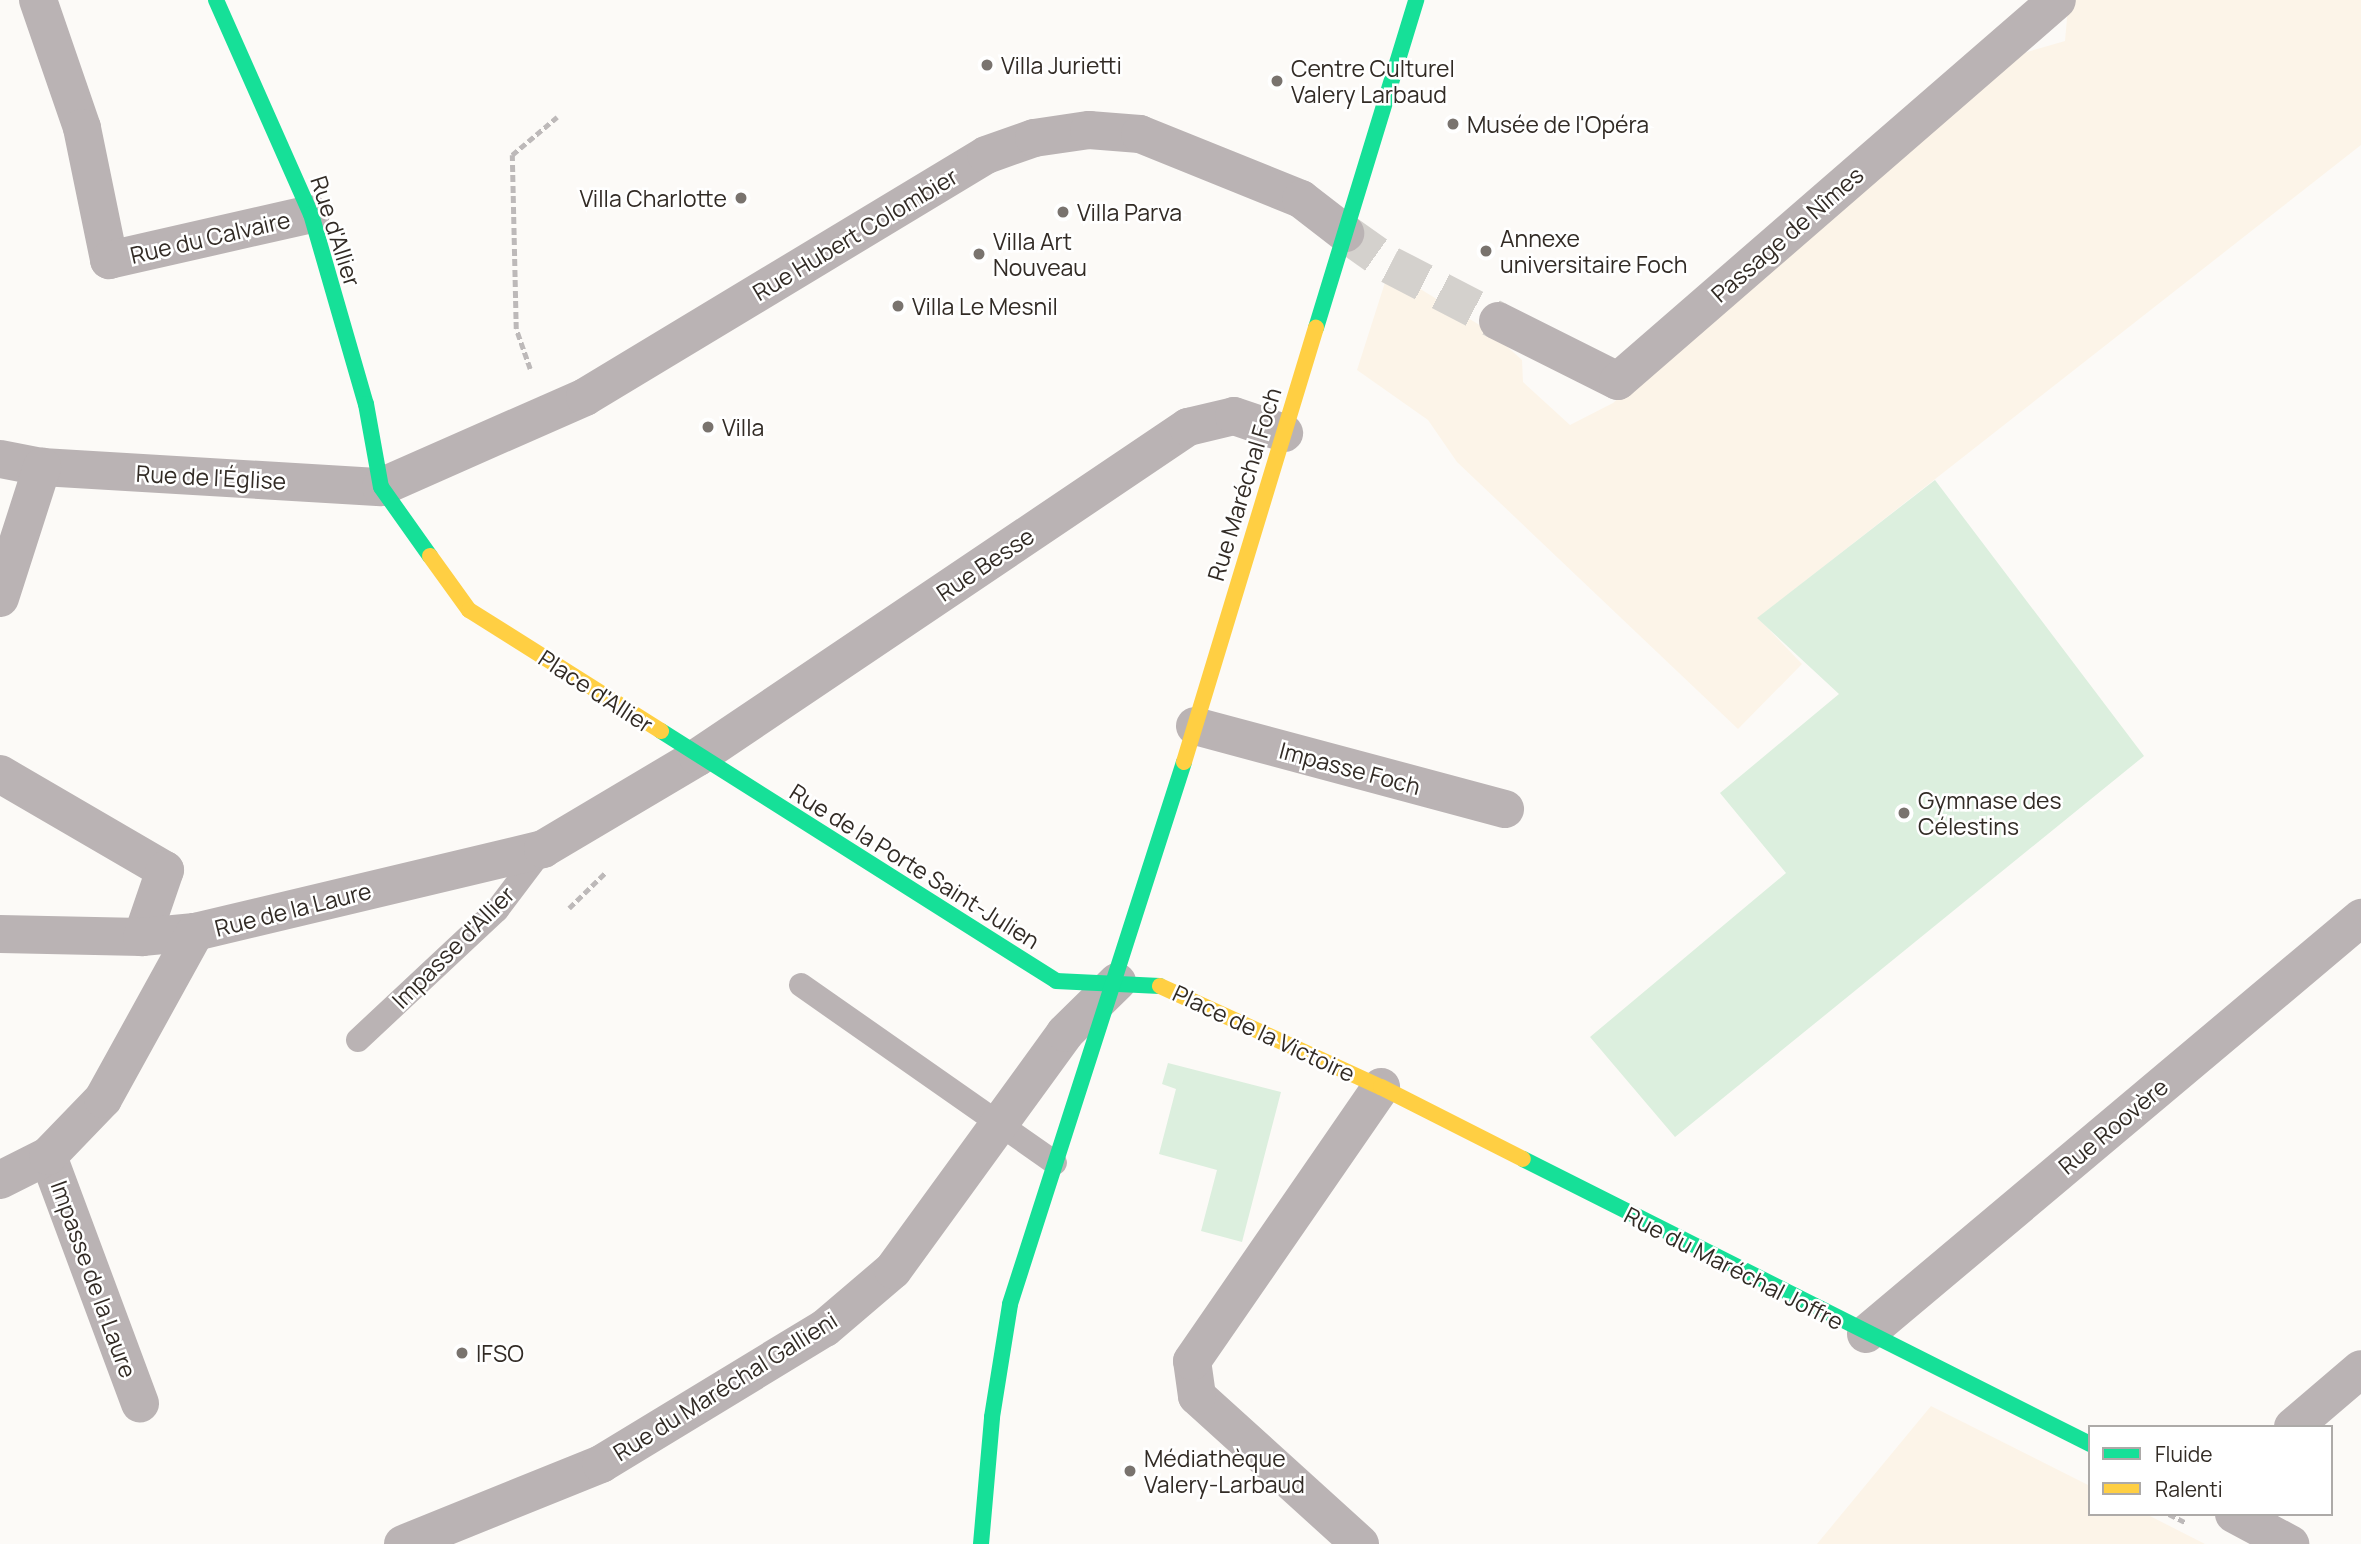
<!DOCTYPE html>
<html>
<head>
<meta charset="utf-8">
<style>
  body { margin:0 }
  #map { position:relative; width:2361px; height:1544px; overflow:hidden; background:#fcfaf7; font-family:Manrope,sans-serif }
  div>[style] { position:absolute }
  [style*='--x'] { left:calc(var(--x)*1px); top:calc(var(--y)*1px); width:calc(var(--w)*1px); rotate:calc(var(--a)*1deg) }
  .education>* { inset:0; background:#fcf4e8 }
  .green>* { inset:0; background:#dcefde }
  .street-tunnel>* { height:38px; margin-top:-19px; transform-origin:0; background:repeating-linear-gradient(90deg,#d4d1cd 0 38px,transparent 0 57px) }
  .path>* { height:4.5px; margin-top:-2.25px; transform-origin:0; background:repeating-linear-gradient(90deg,#bdb9b9 0 7px,transparent 0 10.5px) }
  .lane>* { height:24px; margin:-12px; padding:0 12px; transform-origin:12px; border-radius:12px; background:#bab3b4 }
  .street>* { height:38px; margin:-19px; padding:0 19px; transform-origin:19px; border-radius:19px; background:#bab3b4 }
  .fast>* { height:16px; margin:-8px; padding:0 8px; transform-origin:8px; border-radius:8px; background:#16e098 }
  .slow>* { height:16px; margin:-8px; padding:0 8px; transform-origin:8px; border-radius:8px; background:#ffcf43 }
  .dots>* { width:19px; height:19px; translate:-50% -50%; box-sizing:border-box; border:4px solid #fff; border-radius:50% }
  span { translate:-50% -50%; white-space:nowrap; text-align:center; line-height:1.15; -webkit-text-stroke:5px #fff; paint-order:stroke }
  .poi-label { font-size:23px; color:#322b25 }
  .left { translate:0 -50%; text-align:left }
  .right { translate:-100% -50%; text-align:right }
  .street-label { font-size:23px; color:#322b25 }
  .legend { position:absolute; left:2088px; top:1425px; width:245px; height:91px; box-sizing:border-box; background:#fff; border:2px solid #adaaa8; margin:0; padding:9px 12px; list-style:none; font-size:21px; color:#322b25 }
  .legend li { display:flex; align-items:center; gap:14px; height:35px }
  .legend b { width:35px; border:2px solid #adaaa8 }
</style>
</head>
<body>
<div id="map">
  <div class="education">
    <div style="clip-path:polygon(2076px 0,2361px 0,2361px 145px,1758px 618px,1802px 664px,1738px 729px,1457px 462px,1428px 420px,1357px 370px,1389px 270px,1491px 332px,1522px 360px,1523px 382px,1570px 425px,1613px 403px,2013px 56px,2065px 41px,2068px 7px)"></div>
    <div style="clip-path:polygon(1931px 1406px,2090px 1486px,2090px 1514px,2146px 1514px,2205px 1544px,1817px 1544px)"></div>
  </div>
  <div class="green">
    <div style="clip-path:polygon(1935px 480px,2144px 756px,1675px 1137px,1590px 1037px,1786px 873px,1720px 793px,1839px 694px,1757px 618px)"></div>
    <div style="clip-path:polygon(1168px 1063px,1281px 1092px,1242px 1242px,1201px 1231px,1217px 1170px,1159px 1154px,1176px 1089px,1162px 1084px)"></div>
  </div>
  <div class="street-tunnel">
    <div style="--x:1345;--y:233;--w:55;--a:35.4"></div>
    <div style="--x:1390;--y:265;--w:122;--a:27.4"></div>
  </div>
  <div class="path">
    <div style="--x:530;--y:369;--w:42;--a:-109.3"></div>
    <div style="--x:516;--y:329;--w:174;--a:-91.3"></div>
    <div style="--x:512;--y:155;--w:59;--a:-40.2"></div>
    <div style="--x:569;--y:908;--w:50;--a:-44.2"></div>
    <div style="--x:2169;--y:1514;--w:18;--a:27"></div>
  </div>
  <div class="lane">
    <div style="--x:801;--y:985;--w:310;--a:35"></div>
    <div style="--x:358;--y:1040;--w:190;--a:-43.1"></div>
    <div style="--x:497;--y:910;--w:76;--a:-53"></div>
  </div>
  <div class="street">
    <div style="--x:38;--y:0;--w:135;--a:71"></div>
    <div style="--x:82;--y:128;--w:135;--a:78.4"></div>
    <div style="--x:109;--y:260;--w:207;--a:-12.8"></div>
    <div style="--x:1498;--y:321;--w:134;--a:26.6"></div>
    <div style="--x:1618;--y:381;--w:581;--a:-40.95"></div>
    <div style="--x:0;--y:459;--w:43;--a:10.8"></div>
    <div style="--x:42;--y:467;--w:340;--a:3.4"></div>
    <div style="--x:381;--y:487;--w:223;--a:-23.8"></div>
    <div style="--x:585;--y:397;--w:468;--a:-31.1"></div>
    <div style="--x:986;--y:155;--w:51;--a:-19.5"></div>
    <div style="--x:1034;--y:138;--w:56;--a:-8.3"></div>
    <div style="--x:1089;--y:130;--w:51;--a:4.5"></div>
    <div style="--x:1140;--y:134;--w:174;--a:22"></div>
    <div style="--x:1301;--y:199;--w:56;--a:37.7"></div>
    <div style="--x:0;--y:598;--w:138;--a:-72.2"></div>
    <div style="--x:1195;--y:726;--w:321;--a:15"></div>
    <div style="--x:0;--y:774;--w:191;--a:30.2"></div>
    <div style="--x:165;--y:870;--w:71;--a:108.9"></div>
    <div style="--x:0;--y:934;--w:142;--a:1.2"></div>
    <div style="--x:142;--y:937;--w:53;--a:-5.4"></div>
    <div style="--x:195;--y:932;--w:358;--a:-13.4"></div>
    <div style="--x:543;--y:849;--w:180;--a:-30.7"></div>
    <div style="--x:698;--y:757;--w:591;--a:-33.96"></div>
    <div style="--x:1188;--y:427;--w:47;--a:-13.4"></div>
    <div style="--x:1234;--y:416;--w:53;--a:18.8"></div>
    <div style="--x:48;--y:1156;--w:264;--a:69.6"></div>
    <div style="--x:0;--y:1180;--w:54;--a:-26.6"></div>
    <div style="--x:48;--y:1156;--w:79;--a:-46"></div>
    <div style="--x:103;--y:1099;--w:191;--a:-61.1"></div>
    <div style="--x:1866;--y:1334;--w:647;--a:-40.04"></div>
    <div style="--x:2293;--y:1427;--w:89;--a:-40.5"></div>
    <div style="--x:2234;--y:1514;--w:64;--a:28.2"></div>
    <div style="--x:403;--y:1544;--w:214;--a:-22"></div>
    <div style="--x:601;--y:1464;--w:262;--a:-31.3"></div>
    <div style="--x:825;--y:1328;--w:89;--a:-40.5"></div>
    <div style="--x:893;--y:1270;--w:293;--a:-54"></div>
    <div style="--x:1065;--y:1033;--w:73;--a:-44.4"></div>
    <div style="--x:1360;--y:1544;--w:220;--a:-137.8"></div>
    <div style="--x:1197;--y:1396;--w:35;--a:-98"></div>
    <div style="--x:1192;--y:1361;--w:333;--a:-55.4"></div>
  </div>
  <div class="fast">
    <div style="--x:216;--y:0;--w:234;--a:66.1"></div>
    <div style="--x:311;--y:214;--w:198;--a:73.9"></div>
    <div style="--x:366;--y:404;--w:84;--a:79.8"></div>
    <div style="--x:381;--y:487;--w:85;--a:54.6"></div>
    <div style="--x:1316;--y:328;--w:343;--a:-73"></div>
    <div style="--x:661;--y:731;--w:467;--a:32.3"></div>
    <div style="--x:1056;--y:981;--w:104;--a:2.8"></div>
    <div style="--x:1523;--y:1159;--w:635;--a:26.69"></div>
    <div style="--x:981;--y:1544;--w:127;--a:-85"></div>
    <div style="--x:992;--y:1417;--w:114;--a:-80.9"></div>
    <div style="--x:1010;--y:1304;--w:569;--a:-72.2"></div>
  </div>
  <div class="slow">
    <div style="--x:430;--y:556;--w:67;--a:54.2"></div>
    <div style="--x:469;--y:610;--w:227;--a:32.2"></div>
    <div style="--x:1184;--y:762;--w:454;--a:-73.1"></div>
    <div style="--x:1160;--y:986;--w:243;--a:24.6"></div>
    <div style="--x:1381;--y:1087;--w:159;--a:26.9"></div>
  </div>
  <div class="dots">
    <div style="left:987px;top:65px;background:#79736e"></div>
    <div style="left:1277px;top:81px;background:#79736e"></div>
    <div style="left:1453px;top:124px;background:#79736e"></div>
    <div style="left:741px;top:198px;background:#79736e"></div>
    <div style="left:1063px;top:212px;background:#79736e"></div>
    <div style="left:1486px;top:251px;background:#79736e"></div>
    <div style="left:979px;top:254px;background:#79736e"></div>
    <div style="left:898px;top:306px;background:#79736e"></div>
    <div style="left:708px;top:427px;background:#79736e"></div>
    <div style="left:1904px;top:813px;background:#79736e"></div>
    <div style="left:462px;top:1353px;background:#79736e"></div>
    <div style="left:1130px;top:1471px;background:#79736e"></div>
  </div>
  <div class="poi-label">
    <span class="left" style="left:1001px;top:65px">Villa Jurietti</span>
    <span class="left" style="left:1291px;top:81px">Centre Culturel<br>Valery Larbaud</span>
    <span class="left" style="left:1467px;top:124px">Musée de l'Opéra</span>
    <span class="right" style="left:727px;top:198px">Villa Charlotte</span>
    <span class="left" style="left:1077px;top:212px">Villa Parva</span>
    <span class="left" style="left:1500px;top:251px">Annexe<br>universitaire Foch</span>
    <span class="left" style="left:993px;top:254px">Villa Art<br>Nouveau</span>
    <span class="left" style="left:912px;top:306px">Villa Le Mesnil</span>
    <span class="left" style="left:722px;top:427px">Villa</span>
    <span class="left" style="left:1918px;top:813px">Gymnase des<br>Célestins</span>
    <span class="left" style="left:476px;top:1353px">IFSO</span>
    <span class="left" style="left:1144px;top:1471px">Médiathèque<br>Valery-Larbaud</span>
  </div>
  <div class="street-label">
    <span style="left:336px;top:231px;rotate:72deg">Rue d'Allier</span>
    <span style="left:855px;top:234px;rotate:-31deg">Rue Hubert Colombier</span>
    <span style="left:1787px;top:234px;rotate:-41deg">Passage de Nîmes</span>
    <span style="left:210px;top:237px;rotate:-13deg">Rue du Calvaire</span>
    <span style="left:211px;top:477px;rotate:3deg">Rue de l'Église</span>
    <span style="left:1244px;top:484px;rotate:-73deg">Rue Maréchal Foch</span>
    <span style="left:985px;top:564px;rotate:-34deg">Rue Besse</span>
    <span style="left:596px;top:691px;rotate:33deg">Place d'Allier</span>
    <span style="left:1350px;top:768px;rotate:15deg">Impasse Foch</span>
    <span style="left:915px;top:866px;rotate:32deg">Rue de la Porte Saint-Julien</span>
    <span style="left:293px;top:909px;rotate:-14deg">Rue de la Laure</span>
    <span style="left:453px;top:947px;rotate:-45deg">Impasse d'Allier</span>
    <span style="left:1264px;top:1033px;rotate:25deg">Place de la Victoire</span>
    <span style="left:2113px;top:1126px;rotate:-40deg">Rue Roovère</span>
    <span style="left:1734px;top:1268px;rotate:27deg">Rue du Maréchal Joffre</span>
    <span style="left:94px;top:1279px;rotate:70deg">Impasse de la Laure</span>
    <span style="left:725px;top:1386px;rotate:-32deg">Rue du Maréchal Gallieni</span>
  </div>
  <ul class="legend">
  <li><b style="height:9px;background:#16e098"></b>Fluide</li>
  <li><b style="height:9px;background:#ffcf43"></b>Ralenti</li>
  </ul>
</div>
</body>
</html>
